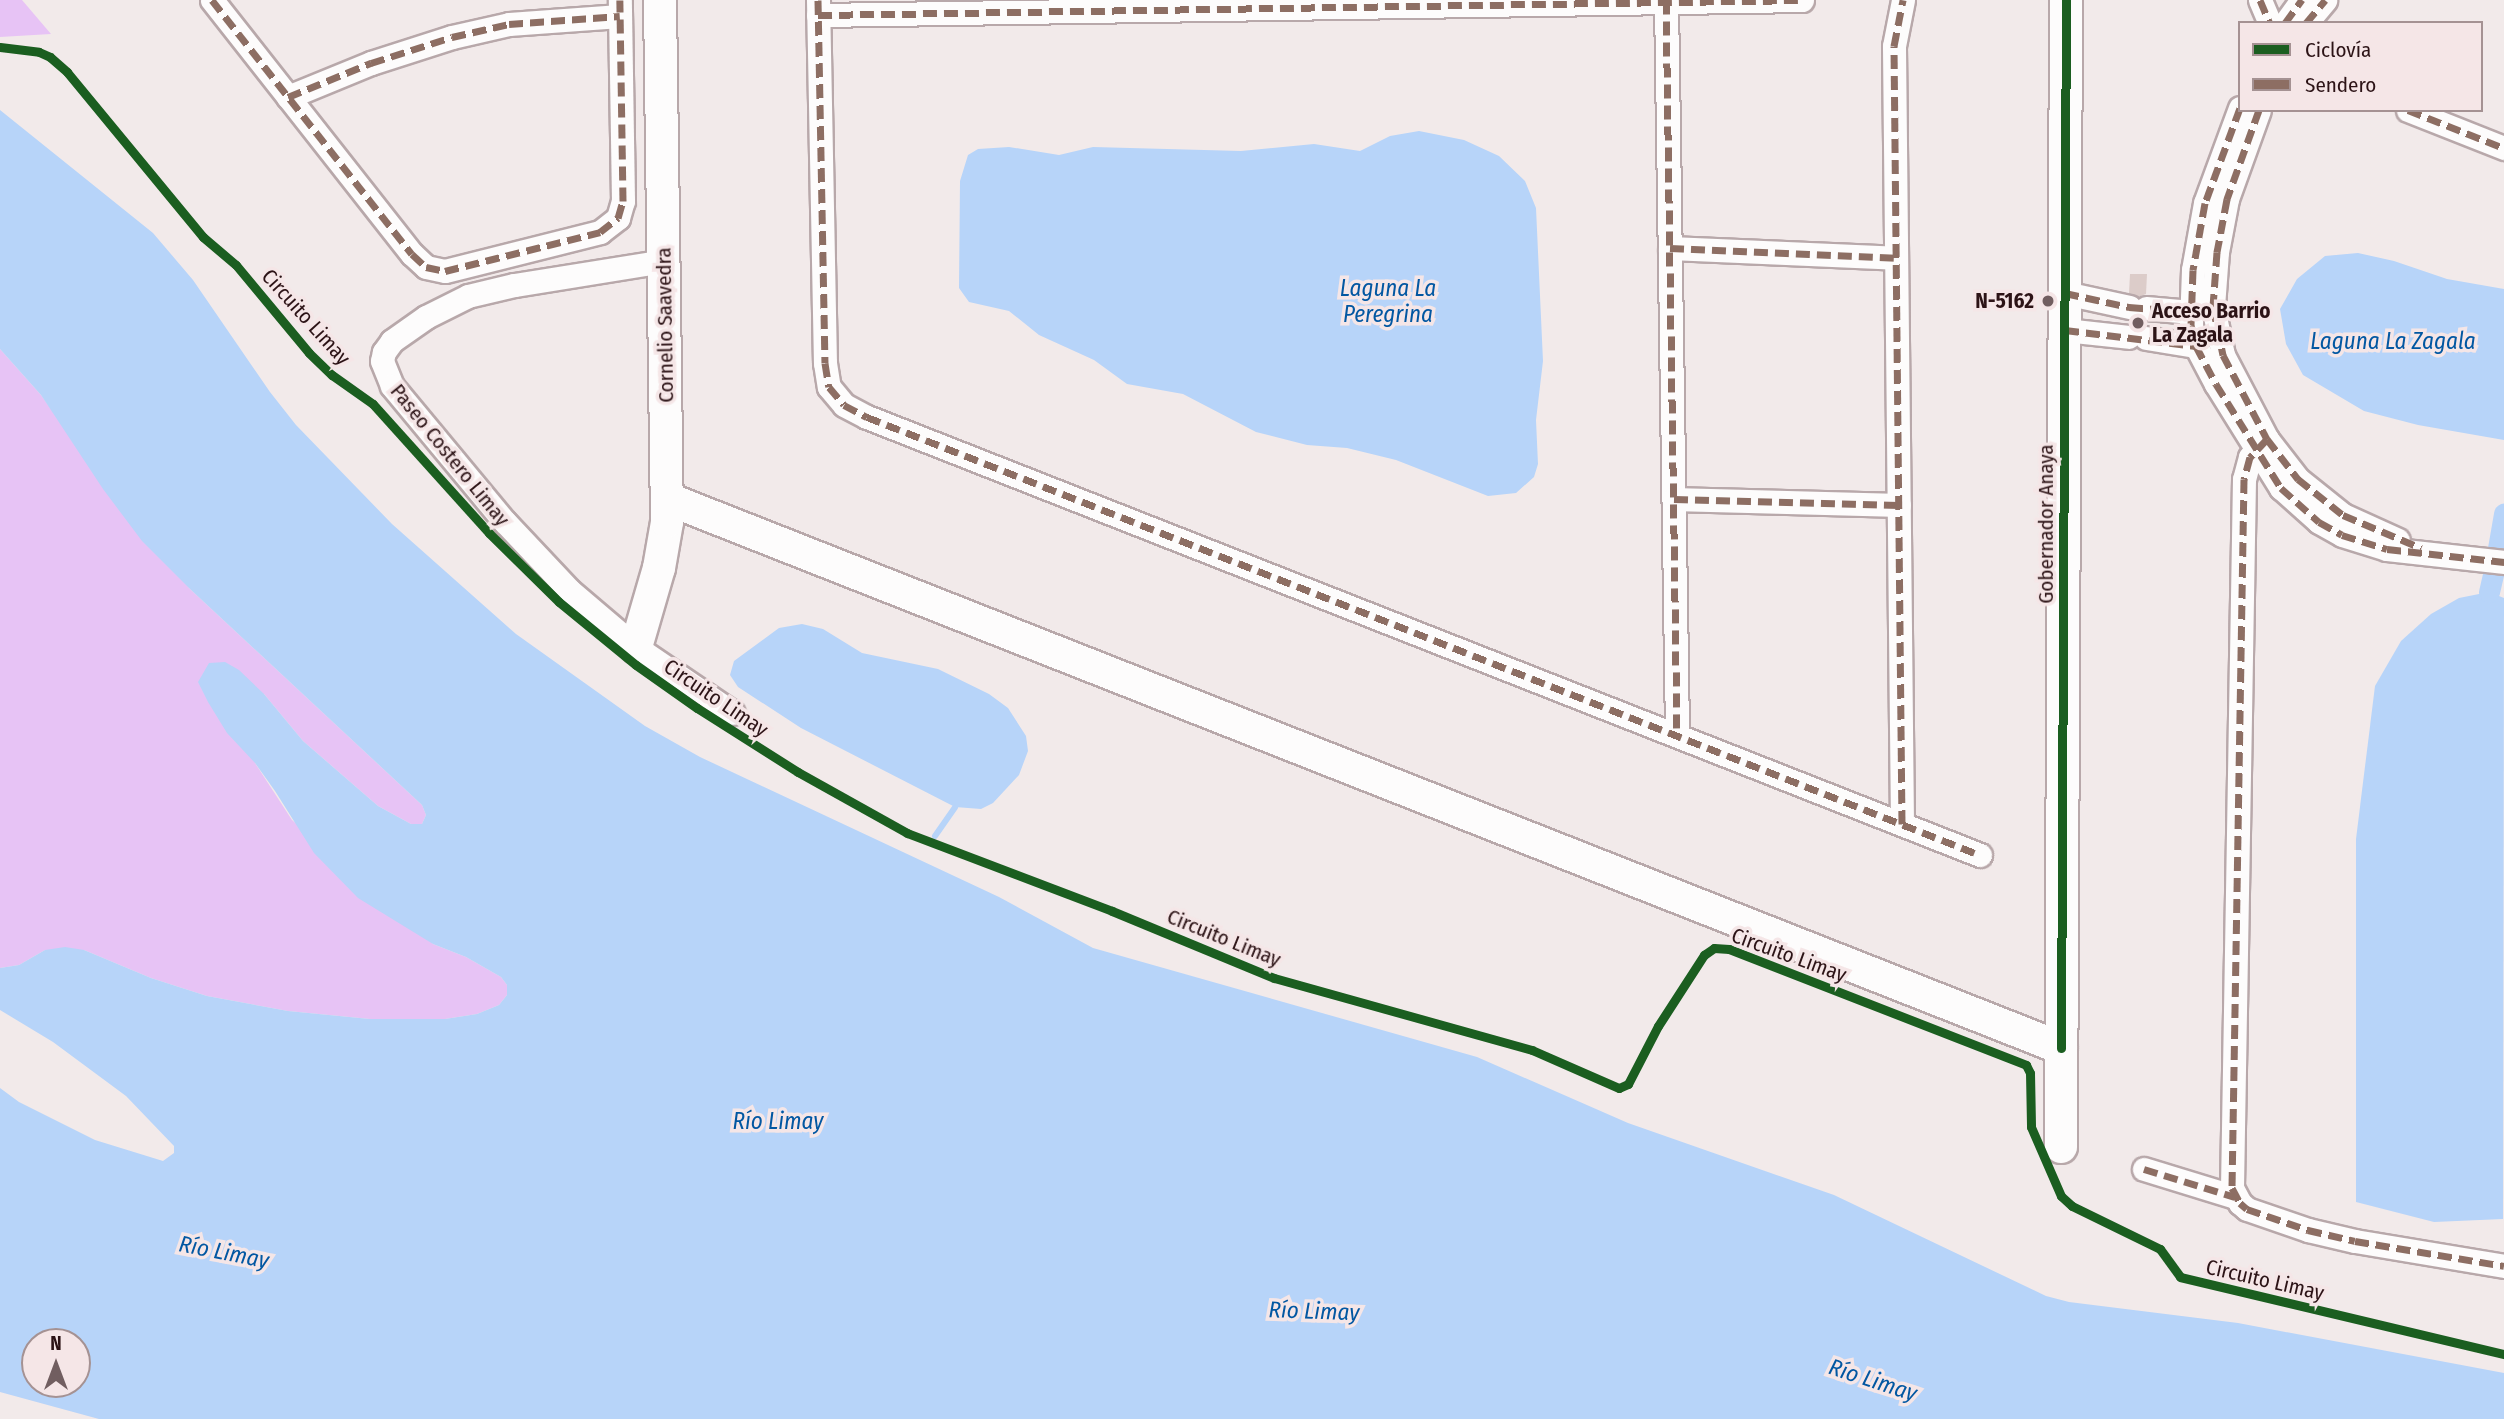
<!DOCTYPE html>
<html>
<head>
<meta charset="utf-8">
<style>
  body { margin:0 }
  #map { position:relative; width:2504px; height:1419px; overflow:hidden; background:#f2eaea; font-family:"Fira Sans Condensed",sans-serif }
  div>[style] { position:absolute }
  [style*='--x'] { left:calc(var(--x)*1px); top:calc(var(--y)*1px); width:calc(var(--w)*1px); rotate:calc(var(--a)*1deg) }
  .green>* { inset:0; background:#e7c3f5 }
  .water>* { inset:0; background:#b7d4f9 }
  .stream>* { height:6px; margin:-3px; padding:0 3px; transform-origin:3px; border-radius:3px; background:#b7d4f9 }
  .canal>* { height:21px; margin:-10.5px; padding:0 10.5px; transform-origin:10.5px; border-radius:10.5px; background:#b7d4f9 }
  .building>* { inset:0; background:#dcccc9 }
  .roads { filter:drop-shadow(2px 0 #b8a8aa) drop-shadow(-2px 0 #b8a8aa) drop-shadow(0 2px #b8a8aa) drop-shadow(0 -2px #b8a8aa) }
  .street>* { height:23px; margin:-11.5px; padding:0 11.5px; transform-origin:11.5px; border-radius:11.5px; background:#fdfcfc }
  .secondary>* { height:32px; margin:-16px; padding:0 16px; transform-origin:16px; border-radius:16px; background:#fdfcfc }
  .quiet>* { height:7px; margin-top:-3.5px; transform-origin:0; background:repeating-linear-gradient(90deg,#8d6e63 0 14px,transparent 0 21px) }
  .cycleway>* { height:9px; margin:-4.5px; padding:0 4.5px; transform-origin:4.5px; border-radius:4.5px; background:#1b5e20 }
  .dots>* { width:19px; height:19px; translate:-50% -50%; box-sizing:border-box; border:4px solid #f5e6e7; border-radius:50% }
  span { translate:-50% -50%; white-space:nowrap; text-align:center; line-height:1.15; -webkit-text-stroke:7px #f5e6e7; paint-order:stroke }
  .poi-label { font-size:21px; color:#2c1316; font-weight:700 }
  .right { translate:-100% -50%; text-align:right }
  .left { translate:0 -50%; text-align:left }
  .street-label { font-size:21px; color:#2c1316 }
  .water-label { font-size:23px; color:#0257a2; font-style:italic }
  .legend { position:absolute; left:2238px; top:21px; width:245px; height:91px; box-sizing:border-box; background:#f5e6e7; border:2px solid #a59293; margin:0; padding:9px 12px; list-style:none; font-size:21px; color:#2c1316 }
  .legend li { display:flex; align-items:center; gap:14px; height:35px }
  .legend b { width:35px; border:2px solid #a59293 }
  .north { position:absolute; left:21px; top:1328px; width:70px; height:70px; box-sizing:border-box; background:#f5e6e7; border:2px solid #a59293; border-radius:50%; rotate:0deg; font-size:19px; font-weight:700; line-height:28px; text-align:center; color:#2c1316 }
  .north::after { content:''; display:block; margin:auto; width:24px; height:32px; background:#715e60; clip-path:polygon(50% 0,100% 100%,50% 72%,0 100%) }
</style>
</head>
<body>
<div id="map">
  <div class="green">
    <div style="clip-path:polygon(0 0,22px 0,51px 34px,0 37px)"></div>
    <div style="clip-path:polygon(0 349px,41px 395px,72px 439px,190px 589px,422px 805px,426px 815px,422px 824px,411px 824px,378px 806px,303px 741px,264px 694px,255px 763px,292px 820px,433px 944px,466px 957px,501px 977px,507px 985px,507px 995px,499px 1005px,477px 1014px,445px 1019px,370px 1019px,288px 1011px,207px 996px,151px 978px,84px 950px,45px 950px,19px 965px,0 968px)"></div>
  </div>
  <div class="water">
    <div style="clip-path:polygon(evenodd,0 110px,153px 233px,193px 280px,270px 392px,296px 425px,392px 524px,516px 634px,645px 726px,700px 757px,999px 897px,1093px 948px,1477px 1057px,1628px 1123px,1834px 1195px,2046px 1296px,2069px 1302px,2238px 1323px,2504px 1373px,2504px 1419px,99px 1419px,0 1392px,0 1088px,19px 1102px,95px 1140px,163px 1161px,174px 1153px,174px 1146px,126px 1096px,53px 1042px,0 1010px,0 968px,19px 965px,45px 950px,65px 947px,84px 950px,151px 978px,207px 996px,288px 1011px,370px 1019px,445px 1019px,477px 1014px,499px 1005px,507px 995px,507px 985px,501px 977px,466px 957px,433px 944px,358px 898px,314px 853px,275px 791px,255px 763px,227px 733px,208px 702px,198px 682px,209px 663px,225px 662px,239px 670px,264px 694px,303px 741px,378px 806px,411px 824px,422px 824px,426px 815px,422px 805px,190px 589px,142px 541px,103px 489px,41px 395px,0 349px,0 110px,35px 1342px,77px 1342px,77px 1384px,35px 1384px,35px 1342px)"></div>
    <div style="clip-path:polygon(1419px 131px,1464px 140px,1499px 156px,1525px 181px,1536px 208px,1543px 361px,1536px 420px,1538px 464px,1534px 477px,1516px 493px,1488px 496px,1396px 460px,1347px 448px,1307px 445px,1256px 432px,1183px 394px,1127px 384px,1094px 360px,1039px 335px,1009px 311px,969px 302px,959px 288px,960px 181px,968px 155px,978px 149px,1009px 147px,1059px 155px,1093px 147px,1241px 151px,1314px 144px,1360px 151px,1390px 136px)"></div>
    <div style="clip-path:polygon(2358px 253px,2394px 261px,2447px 279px,2504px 289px,2504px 440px,2418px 425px,2364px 411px,2303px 375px,2286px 344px,2280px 309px,2297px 279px,2325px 256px)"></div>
    <div style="clip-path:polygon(2489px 592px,2504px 598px,2503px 1219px,2434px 1222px,2356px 1202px,2356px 839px,2375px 686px,2401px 641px,2431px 614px,2459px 598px)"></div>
    <div style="clip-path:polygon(802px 624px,823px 629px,862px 653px,938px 669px,989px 694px,1008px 708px,1026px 736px,1028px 751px,1019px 775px,993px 803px,981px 809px,955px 807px,801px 728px,738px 687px,730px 675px,734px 661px,779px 628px)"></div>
  </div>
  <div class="stream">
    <div style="--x:935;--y:836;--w:35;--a:-55"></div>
  </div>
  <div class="canal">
    <div style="--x:2497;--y:554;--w:41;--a:-80.1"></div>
    <div style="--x:2489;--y:592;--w:23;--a:-77"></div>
  </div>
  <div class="building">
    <div style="clip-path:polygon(2130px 274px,2147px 274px,2146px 294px,2138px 297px,2129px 293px)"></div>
  </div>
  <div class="roads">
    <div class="street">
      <div style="--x:212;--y:0;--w:323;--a:51.8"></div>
      <div style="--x:412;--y:254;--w:19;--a:43"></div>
      <div style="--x:426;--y:267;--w:19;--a:12"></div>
      <div style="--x:445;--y:271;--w:160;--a:-14.1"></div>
      <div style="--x:600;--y:232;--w:23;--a:-38"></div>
      <div style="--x:618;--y:218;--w:18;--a:-74"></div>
      <div style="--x:623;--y:201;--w:201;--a:-90.9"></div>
      <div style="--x:818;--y:0;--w:363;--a:88.9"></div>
      <div style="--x:825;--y:363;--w:24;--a:81"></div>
      <div style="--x:829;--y:387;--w:23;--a:50"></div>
      <div style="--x:844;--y:405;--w:26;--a:28"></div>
      <div style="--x:867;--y:417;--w:1196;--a:21.48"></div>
      <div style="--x:1666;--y:0;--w:735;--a:89.14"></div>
      <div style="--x:2260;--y:0;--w:25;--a:67"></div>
      <div style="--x:818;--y:15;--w:984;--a:-0.87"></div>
      <div style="--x:2285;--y:23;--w:29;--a:-54"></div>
      <div style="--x:2306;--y:23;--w:30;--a:-50"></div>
      <div style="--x:288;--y:97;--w:90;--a:-22.3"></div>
      <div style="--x:371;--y:63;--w:85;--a:-17.8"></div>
      <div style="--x:452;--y:37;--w:58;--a:-12.8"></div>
      <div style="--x:509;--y:24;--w:111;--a:-4.1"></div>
      <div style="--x:2240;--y:108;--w:101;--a:110.2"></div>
      <div style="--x:2205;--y:203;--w:68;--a:100.2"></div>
      <div style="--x:2193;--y:270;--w:55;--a:92.1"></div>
      <div style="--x:2191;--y:325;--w:22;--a:77"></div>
      <div style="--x:2196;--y:346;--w:43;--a:62.2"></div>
      <div style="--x:2216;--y:384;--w:123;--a:58"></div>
      <div style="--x:2281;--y:488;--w:51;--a:41.8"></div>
      <div style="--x:2319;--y:522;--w:26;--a:29"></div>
      <div style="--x:2342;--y:535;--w:47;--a:17.3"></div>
      <div style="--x:2387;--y:549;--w:118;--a:6.3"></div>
      <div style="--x:2259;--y:110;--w:95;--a:109.8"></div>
      <div style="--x:2227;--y:199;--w:54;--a:100.7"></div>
      <div style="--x:2217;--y:252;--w:55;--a:94.2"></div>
      <div style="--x:2213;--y:307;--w:49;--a:78.2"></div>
      <div style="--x:2223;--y:355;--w:95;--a:62.4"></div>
      <div style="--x:2267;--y:439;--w:51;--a:52.2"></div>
      <div style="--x:2298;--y:479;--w:58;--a:38.7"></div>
      <div style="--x:2343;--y:515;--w:60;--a:24.4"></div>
      <div style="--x:2408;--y:110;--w:103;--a:21.6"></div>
      <div style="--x:1670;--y:248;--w:226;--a:2.5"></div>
      <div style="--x:664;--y:261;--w:152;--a:170.9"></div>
      <div style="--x:514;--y:285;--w:47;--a:166.6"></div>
      <div style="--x:468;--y:296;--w:47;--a:153.4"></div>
      <div style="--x:426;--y:317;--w:42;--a:144.8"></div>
      <div style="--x:392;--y:341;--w:14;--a:126"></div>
      <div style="--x:384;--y:352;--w:9;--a:103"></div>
      <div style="--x:382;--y:361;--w:27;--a:68"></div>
      <div style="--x:392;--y:386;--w:177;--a:50.3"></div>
      <div style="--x:505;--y:522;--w:93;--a:46.7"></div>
      <div style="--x:569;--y:590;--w:88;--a:40.4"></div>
      <div style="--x:636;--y:647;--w:117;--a:34.2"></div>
      <div style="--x:2065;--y:293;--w:66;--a:12.3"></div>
      <div style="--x:2146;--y:308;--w:45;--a:5.1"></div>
      <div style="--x:2065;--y:330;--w:64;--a:6.2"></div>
      <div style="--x:2146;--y:338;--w:51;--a:9.1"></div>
      <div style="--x:2267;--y:439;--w:25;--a:133"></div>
      <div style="--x:2250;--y:457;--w:23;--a:105"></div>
      <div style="--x:2244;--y:479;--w:709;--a:90.97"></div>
      <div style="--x:2232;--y:1188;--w:17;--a:62"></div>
      <div style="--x:2240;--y:1203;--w:9;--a:41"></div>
      <div style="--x:2247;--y:1209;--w:65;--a:19"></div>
      <div style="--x:2308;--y:1230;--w:48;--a:13.2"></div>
      <div style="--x:2355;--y:1241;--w:151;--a:9.5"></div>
      <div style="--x:1674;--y:499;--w:225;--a:1.5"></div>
      <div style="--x:1902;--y:824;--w:778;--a:-90.59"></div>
      <div style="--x:1894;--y:46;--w:47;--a:-78.9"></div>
      <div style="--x:2144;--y:1169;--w:95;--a:17.1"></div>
    </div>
    <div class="secondary">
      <div style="--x:668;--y:499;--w:1497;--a:21.51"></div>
      <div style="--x:636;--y:647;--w:82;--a:-73.8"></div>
      <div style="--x:659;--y:568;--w:47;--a:-80.1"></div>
      <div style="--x:667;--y:522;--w:522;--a:-90.77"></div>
      <div style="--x:2061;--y:1147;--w:1147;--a:-89.75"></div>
    </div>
  </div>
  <div class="quiet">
    <div style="--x:212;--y:0;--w:323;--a:51.8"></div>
    <div style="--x:412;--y:254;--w:19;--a:43"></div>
    <div style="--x:426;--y:267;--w:19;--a:12"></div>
    <div style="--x:445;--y:271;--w:160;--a:-14.1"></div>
    <div style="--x:600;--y:232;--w:23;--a:-38"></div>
    <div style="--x:618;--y:218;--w:18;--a:-74"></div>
    <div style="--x:623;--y:201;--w:201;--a:-90.9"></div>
    <div style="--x:818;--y:0;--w:363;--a:88.9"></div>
    <div style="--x:825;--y:363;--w:24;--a:81"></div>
    <div style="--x:829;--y:387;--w:23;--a:50"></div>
    <div style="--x:844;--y:405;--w:26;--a:28"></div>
    <div style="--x:867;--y:417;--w:1196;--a:21.48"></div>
    <div style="--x:1666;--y:0;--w:735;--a:89.14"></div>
    <div style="--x:2260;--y:0;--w:25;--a:67"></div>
    <div style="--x:818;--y:15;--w:984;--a:-0.87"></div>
    <div style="--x:2285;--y:23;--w:29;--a:-54"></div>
    <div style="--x:2306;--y:23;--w:30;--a:-50"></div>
    <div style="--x:288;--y:97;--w:90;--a:-22.3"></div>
    <div style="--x:371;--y:63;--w:85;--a:-17.8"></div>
    <div style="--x:452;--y:37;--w:58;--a:-12.8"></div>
    <div style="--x:509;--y:24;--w:111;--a:-4.1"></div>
    <div style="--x:2240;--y:108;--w:101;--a:110.2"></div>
    <div style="--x:2205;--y:203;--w:68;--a:100.2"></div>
    <div style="--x:2193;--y:270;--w:55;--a:92.1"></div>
    <div style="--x:2191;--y:325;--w:22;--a:77"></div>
    <div style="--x:2196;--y:346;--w:43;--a:62.2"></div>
    <div style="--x:2216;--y:384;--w:123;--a:58"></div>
    <div style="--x:2281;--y:488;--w:51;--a:41.8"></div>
    <div style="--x:2319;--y:522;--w:26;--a:29"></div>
    <div style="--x:2342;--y:535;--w:47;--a:17.3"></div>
    <div style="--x:2387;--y:549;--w:118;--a:6.3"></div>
    <div style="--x:2259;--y:110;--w:95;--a:109.8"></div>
    <div style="--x:2227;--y:199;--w:54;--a:100.7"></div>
    <div style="--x:2217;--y:252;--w:55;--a:94.2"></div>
    <div style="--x:2213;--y:307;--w:49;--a:78.2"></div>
    <div style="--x:2223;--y:355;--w:95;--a:62.4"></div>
    <div style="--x:2267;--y:439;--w:51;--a:52.2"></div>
    <div style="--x:2298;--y:479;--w:58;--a:38.7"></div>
    <div style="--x:2343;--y:515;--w:85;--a:22.9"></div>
    <div style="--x:2408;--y:110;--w:103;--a:21.6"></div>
    <div style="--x:1670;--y:248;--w:226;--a:2.5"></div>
    <div style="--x:2065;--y:293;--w:66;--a:12.3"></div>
    <div style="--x:2129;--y:307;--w:62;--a:4.6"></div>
    <div style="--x:2065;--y:330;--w:132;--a:7"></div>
    <div style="--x:2267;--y:439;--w:25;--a:133"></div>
    <div style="--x:2250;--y:457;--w:23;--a:105"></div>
    <div style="--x:2244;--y:479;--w:709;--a:90.97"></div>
    <div style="--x:2232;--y:1188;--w:17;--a:62"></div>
    <div style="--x:2240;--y:1203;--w:9;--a:41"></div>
    <div style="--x:2247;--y:1209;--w:65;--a:19"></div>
    <div style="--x:2308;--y:1230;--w:48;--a:13.2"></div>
    <div style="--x:2355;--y:1241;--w:151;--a:9.5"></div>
    <div style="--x:1674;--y:499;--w:225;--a:1.5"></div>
    <div style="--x:1902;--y:824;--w:778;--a:-90.59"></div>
    <div style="--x:1894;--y:46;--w:47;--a:-78.9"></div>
    <div style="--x:2144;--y:1169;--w:95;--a:17.1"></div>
  </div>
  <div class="cycleway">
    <div style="--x:0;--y:47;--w:39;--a:7"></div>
    <div style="--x:39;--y:52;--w:12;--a:24"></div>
    <div style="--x:50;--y:57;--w:23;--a:41"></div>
    <div style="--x:67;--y:72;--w:214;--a:50.5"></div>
    <div style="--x:203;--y:237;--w:43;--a:40.3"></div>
    <div style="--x:236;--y:265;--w:114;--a:50.3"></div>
    <div style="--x:309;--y:353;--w:32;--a:44"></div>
    <div style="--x:332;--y:375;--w:50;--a:35.3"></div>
    <div style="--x:373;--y:404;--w:173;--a:48"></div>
    <div style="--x:489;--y:533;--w:98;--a:44.6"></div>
    <div style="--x:559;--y:602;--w:99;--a:39.3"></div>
    <div style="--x:636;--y:665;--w:75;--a:35.2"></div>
    <div style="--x:697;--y:708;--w:120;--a:32.4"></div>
    <div style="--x:798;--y:772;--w:125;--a:29.2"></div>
    <div style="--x:907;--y:833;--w:219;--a:20.8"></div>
    <div style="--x:1112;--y:911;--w:175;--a:22.5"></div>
    <div style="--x:1274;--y:978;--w:268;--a:15.6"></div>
    <div style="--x:1532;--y:1050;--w:95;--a:23.6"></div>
    <div style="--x:1619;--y:1088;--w:10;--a:-24"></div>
    <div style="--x:1628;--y:1084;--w:65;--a:-62.7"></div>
    <div style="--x:1658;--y:1026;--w:85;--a:-57.1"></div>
    <div style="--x:1704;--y:955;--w:12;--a:-35"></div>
    <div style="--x:1714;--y:948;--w:15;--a:4"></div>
    <div style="--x:1729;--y:949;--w:319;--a:21.3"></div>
    <div style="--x:2026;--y:1065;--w:9;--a:63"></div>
    <div style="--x:2030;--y:1073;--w:54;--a:88.9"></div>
    <div style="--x:2031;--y:1127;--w:75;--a:66.5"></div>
    <div style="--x:2061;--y:1196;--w:15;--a:42"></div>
    <div style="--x:2072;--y:1206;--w:98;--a:26"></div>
    <div style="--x:2160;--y:1249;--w:34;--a:54"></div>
    <div style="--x:2180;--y:1277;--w:333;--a:13.4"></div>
    <div style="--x:2061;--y:1048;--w:1048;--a:-89.73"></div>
  </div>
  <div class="dots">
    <div style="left:2048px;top:301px;background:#715e60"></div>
    <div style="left:2138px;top:323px;background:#715e60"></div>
  </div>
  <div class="poi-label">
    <span class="right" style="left:2034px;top:301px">N-5162</span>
    <span class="left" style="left:2152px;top:323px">Acceso Barrio<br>La Zagala</span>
  </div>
  <div class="street-label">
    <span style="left:306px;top:317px;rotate:48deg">Circuito Limay</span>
    <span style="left:665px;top:325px;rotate:-91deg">Cornelio Saavedra</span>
    <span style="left:450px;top:455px;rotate:51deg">Paseo Costero Limay</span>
    <span style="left:2046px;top:524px;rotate:-90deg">Gobernador Anaya</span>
    <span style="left:716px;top:698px;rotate:34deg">Circuito Limay</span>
    <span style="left:1224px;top:938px;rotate:22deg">Circuito Limay</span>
    <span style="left:1789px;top:955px;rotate:20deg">Circuito Limay</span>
    <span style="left:2265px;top:1280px;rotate:13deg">Circuito Limay</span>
  </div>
  <div class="water-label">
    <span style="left:1388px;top:301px">Laguna La<br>Peregrina</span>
    <span style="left:2393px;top:341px">Laguna La Zagala</span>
    <span style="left:778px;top:1121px">Río Limay</span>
    <span style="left:224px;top:1252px;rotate:11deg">Río Limay</span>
    <span style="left:1314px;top:1311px;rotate:2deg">Río Limay</span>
    <span style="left:1873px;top:1380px;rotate:18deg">Río Limay</span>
  </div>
  <ul class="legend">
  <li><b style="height:9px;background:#1b5e20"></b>Ciclovía</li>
  <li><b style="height:9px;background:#8d6e63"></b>Sendero</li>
  </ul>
  <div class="north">N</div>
</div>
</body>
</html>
